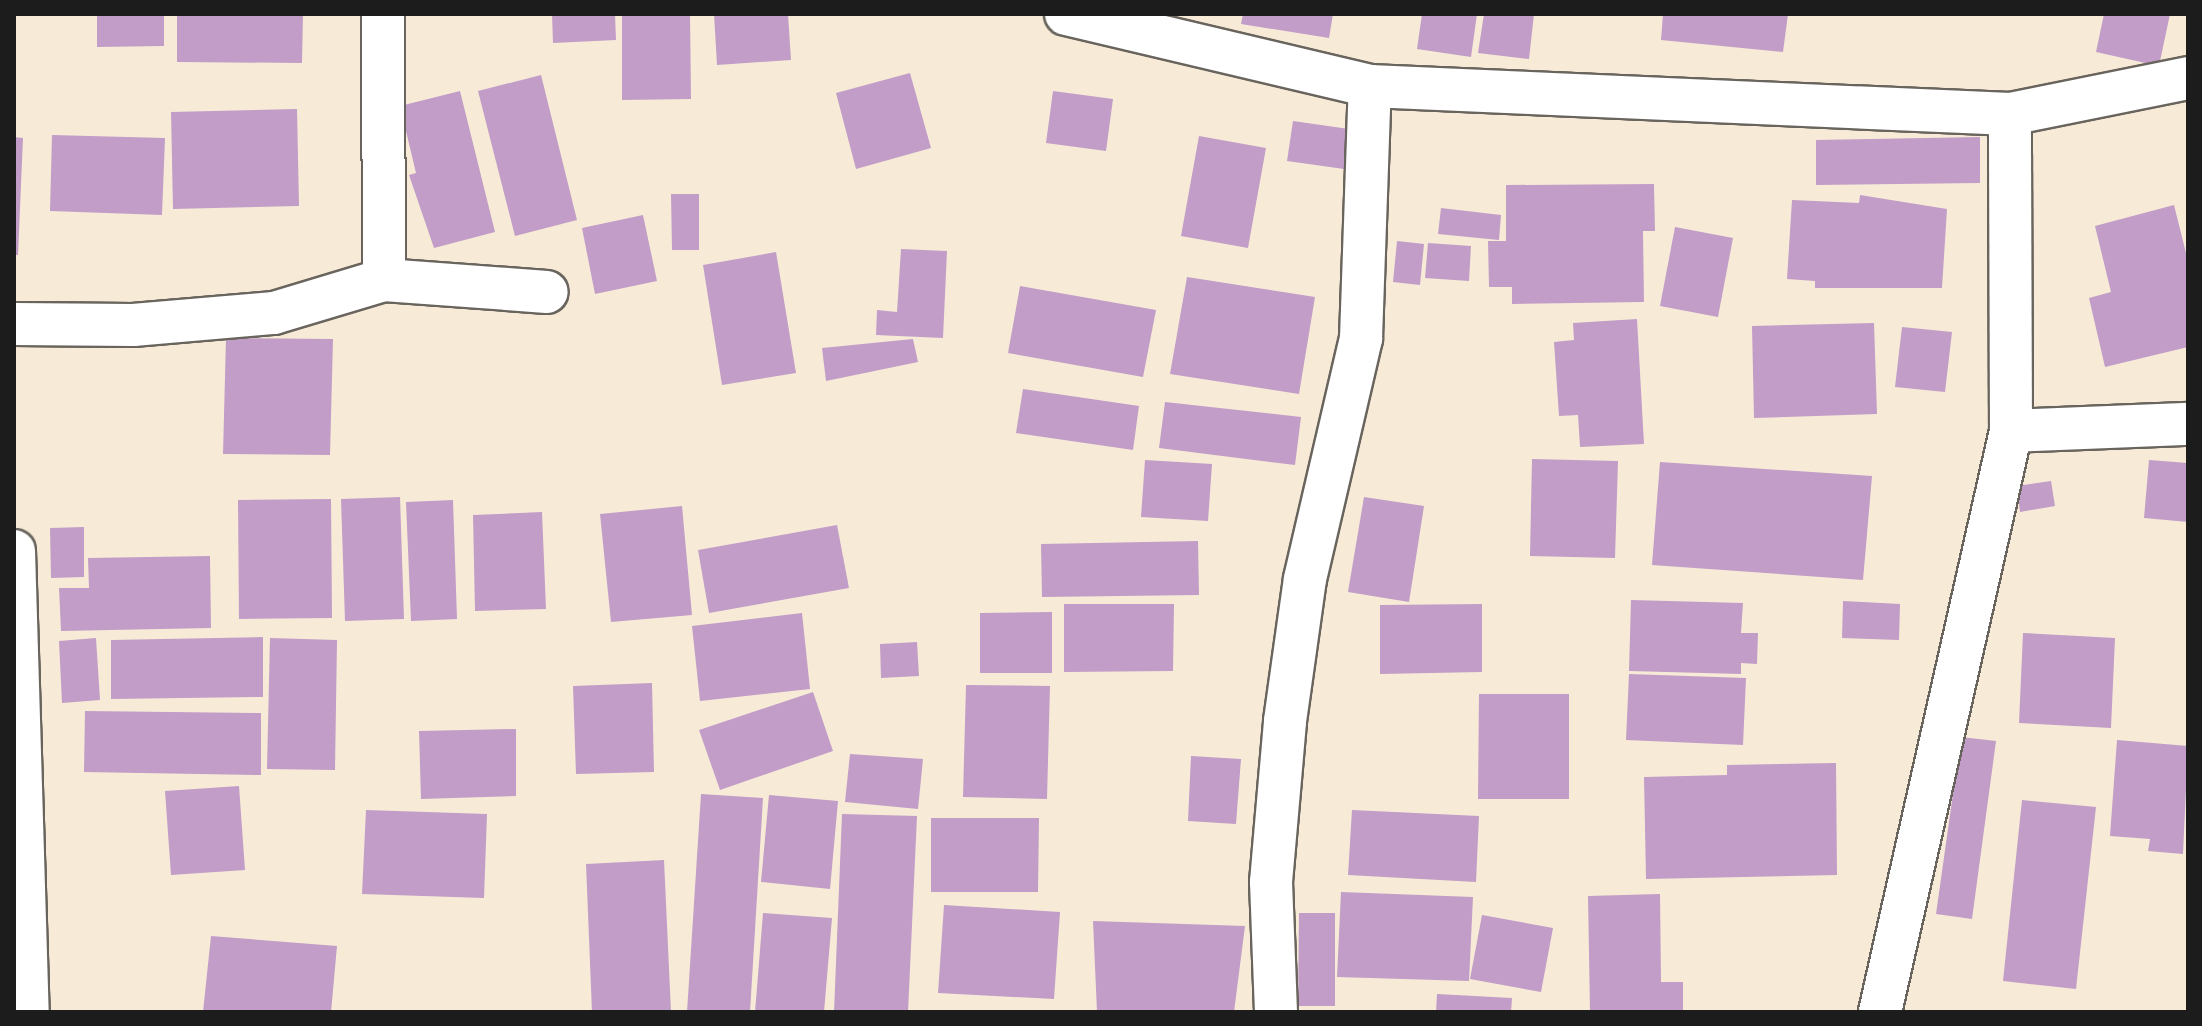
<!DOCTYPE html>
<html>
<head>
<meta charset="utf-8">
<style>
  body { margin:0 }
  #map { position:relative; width:2202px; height:1026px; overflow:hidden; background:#f7ebd7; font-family:Dekko,sans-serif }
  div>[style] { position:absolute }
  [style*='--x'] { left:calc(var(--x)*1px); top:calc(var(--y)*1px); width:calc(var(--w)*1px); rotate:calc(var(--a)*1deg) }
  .building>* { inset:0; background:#c19dc8 }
  .roads { filter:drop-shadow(2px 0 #69645d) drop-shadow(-2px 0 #69645d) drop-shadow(0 2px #69645d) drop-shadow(0 -2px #69645d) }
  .street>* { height:42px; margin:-21px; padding:0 21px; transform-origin:21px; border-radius:21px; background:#fff }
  span { translate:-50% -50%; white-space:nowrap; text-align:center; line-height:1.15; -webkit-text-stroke:8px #fbf7ec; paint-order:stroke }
  .frame { position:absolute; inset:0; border:16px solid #1c1c1c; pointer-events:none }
</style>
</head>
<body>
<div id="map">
  <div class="building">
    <div style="clip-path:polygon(97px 14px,164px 14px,164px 46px,97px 47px)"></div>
    <div style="clip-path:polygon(177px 14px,303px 14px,302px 63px,177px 62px)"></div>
    <div style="clip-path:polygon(552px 14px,615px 14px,616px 40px,553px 43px)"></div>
    <div style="clip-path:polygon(622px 14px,690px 14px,691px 99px,622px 100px)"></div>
    <div style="clip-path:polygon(714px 14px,788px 14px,791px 60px,717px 65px)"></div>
    <div style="clip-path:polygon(1243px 14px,1333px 14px,1329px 38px,1241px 24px)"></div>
    <div style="clip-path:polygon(1422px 14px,1477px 14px,1471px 57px,1417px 49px)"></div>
    <div style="clip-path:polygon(1484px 14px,1534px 14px,1529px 59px,1478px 53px)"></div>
    <div style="clip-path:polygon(1663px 14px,1788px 14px,1783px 52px,1661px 40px)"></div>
    <div style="clip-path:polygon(2104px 14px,2170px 14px,2159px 66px,2096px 52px)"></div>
    <div style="clip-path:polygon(910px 73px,931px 148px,856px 169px,836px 93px)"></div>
    <div style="clip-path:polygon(541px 75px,577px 220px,515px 236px,478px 91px)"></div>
    <div style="clip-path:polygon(460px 91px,495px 232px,434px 248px,409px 175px,416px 173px,400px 106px)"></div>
    <div style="clip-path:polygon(1053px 91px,1113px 99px,1106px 151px,1046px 143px)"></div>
    <div style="clip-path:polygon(297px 109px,299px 206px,173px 209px,171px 112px)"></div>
    <div style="clip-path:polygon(1293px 121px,1349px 129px,1344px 169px,1287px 161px)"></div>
    <div style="clip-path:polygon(52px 135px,165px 138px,162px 215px,50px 211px)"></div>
    <div style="clip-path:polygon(1199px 136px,1266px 148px,1248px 248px,1181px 236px)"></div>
    <div style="clip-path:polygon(14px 137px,23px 138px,18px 255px,14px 255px)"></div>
    <div style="clip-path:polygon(1980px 137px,1980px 183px,1816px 185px,1816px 140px)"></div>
    <div style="clip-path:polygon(1654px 184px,1655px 231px,1643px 231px,1644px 302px,1512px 304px,1512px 287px,1489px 287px,1488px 241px,1506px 241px,1506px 185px)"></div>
    <div style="clip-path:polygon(671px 194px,699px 194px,699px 250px,672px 250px)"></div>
    <div style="clip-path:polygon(1860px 195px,1947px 209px,1942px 288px,1815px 288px,1815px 281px,1787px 279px,1792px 200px,1859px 203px)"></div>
    <div style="clip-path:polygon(2174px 205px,2188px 261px,2188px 347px,2105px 367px,2089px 298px,2111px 292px,2095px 226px)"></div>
    <div style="clip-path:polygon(1441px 208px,1501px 215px,1499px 240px,1438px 234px)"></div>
    <div style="clip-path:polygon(643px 215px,657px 281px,595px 294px,582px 228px)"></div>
    <div style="clip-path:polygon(1675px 227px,1733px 238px,1718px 317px,1660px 306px)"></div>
    <div style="clip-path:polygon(1397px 241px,1424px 244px,1420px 285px,1393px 282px)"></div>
    <div style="clip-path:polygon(1428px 243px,1471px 246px,1469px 281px,1425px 278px)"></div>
    <div style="clip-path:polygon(901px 249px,947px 251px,943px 338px,876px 335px,877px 310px,897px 312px)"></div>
    <div style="clip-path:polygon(776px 252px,796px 373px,722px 385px,703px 265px)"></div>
    <div style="clip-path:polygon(1187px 277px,1315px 297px,1299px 394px,1170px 374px)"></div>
    <div style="clip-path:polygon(1020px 286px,1156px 310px,1143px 377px,1008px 353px)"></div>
    <div style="clip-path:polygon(1637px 319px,1644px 444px,1580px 447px,1578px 415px,1559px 416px,1554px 342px,1574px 340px,1573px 323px)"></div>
    <div style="clip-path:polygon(1874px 323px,1877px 414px,1754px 418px,1752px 326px)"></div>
    <div style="clip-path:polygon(1902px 327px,1952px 332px,1945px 392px,1895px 387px)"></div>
    <div style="clip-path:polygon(226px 338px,333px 339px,330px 455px,223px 454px)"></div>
    <div style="clip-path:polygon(913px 339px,918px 362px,826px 381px,822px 348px)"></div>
    <div style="clip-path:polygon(1023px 389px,1139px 406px,1133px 450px,1016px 433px)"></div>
    <div style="clip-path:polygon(1165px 402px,1301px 417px,1295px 465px,1159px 448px)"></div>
    <div style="clip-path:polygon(1532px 459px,1618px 461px,1615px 558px,1530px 556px)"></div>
    <div style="clip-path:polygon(1145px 460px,1212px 464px,1208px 521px,1141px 517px)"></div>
    <div style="clip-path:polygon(2149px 460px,2188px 463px,2188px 522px,2144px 518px)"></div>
    <div style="clip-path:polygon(1660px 462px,1872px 476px,1863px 580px,1652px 565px)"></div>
    <div style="clip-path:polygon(2051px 481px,2055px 506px,2020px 512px,2017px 486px)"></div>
    <div style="clip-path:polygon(400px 497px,404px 619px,345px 621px,341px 499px)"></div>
    <div style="clip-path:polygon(1364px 497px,1424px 506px,1409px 602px,1348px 592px)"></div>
    <div style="clip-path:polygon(331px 499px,332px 618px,239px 619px,238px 500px)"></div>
    <div style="clip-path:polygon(453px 500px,457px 619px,411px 621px,406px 502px)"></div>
    <div style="clip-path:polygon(682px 506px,692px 615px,611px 622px,600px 514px)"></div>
    <div style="clip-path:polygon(542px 512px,546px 609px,475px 611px,473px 515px)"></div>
    <div style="clip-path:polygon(837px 525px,849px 588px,709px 613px,698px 550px)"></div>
    <div style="clip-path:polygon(84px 527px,84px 577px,51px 578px,50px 528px)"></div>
    <div style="clip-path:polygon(1198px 541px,1199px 595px,1042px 597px,1041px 544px)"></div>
    <div style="clip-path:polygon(210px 556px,211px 628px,61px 631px,59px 588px,89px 588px,88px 558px)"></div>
    <div style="clip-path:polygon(1631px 600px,1743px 603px,1741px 633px,1758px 633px,1757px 664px,1741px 663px,1741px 674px,1629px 671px)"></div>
    <div style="clip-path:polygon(1843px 601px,1900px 604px,1899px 640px,1842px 638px)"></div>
    <div style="clip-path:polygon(1064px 604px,1174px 604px,1173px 671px,1064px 672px)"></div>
    <div style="clip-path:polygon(1482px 604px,1482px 672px,1380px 674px,1380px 605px)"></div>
    <div style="clip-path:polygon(1052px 612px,1052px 673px,980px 673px,980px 613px)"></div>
    <div style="clip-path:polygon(802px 613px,810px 689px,700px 701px,692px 626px)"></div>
    <div style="clip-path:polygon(2023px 633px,2115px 638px,2111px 728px,2019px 723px)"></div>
    <div style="clip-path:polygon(263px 637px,263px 697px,111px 699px,111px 640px)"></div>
    <div style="clip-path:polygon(96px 638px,100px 700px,62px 703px,59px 641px)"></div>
    <div style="clip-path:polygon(270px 638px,337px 640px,335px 770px,267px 769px)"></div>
    <div style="clip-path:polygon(917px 642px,919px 676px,881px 678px,880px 644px)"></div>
    <div style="clip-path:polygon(1629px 674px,1746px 678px,1743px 745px,1626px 740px)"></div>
    <div style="clip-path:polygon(652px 683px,654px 772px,576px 774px,573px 686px)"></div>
    <div style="clip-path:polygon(966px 685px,1050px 686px,1047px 799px,963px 797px)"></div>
    <div style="clip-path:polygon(813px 692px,833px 751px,720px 790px,699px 730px)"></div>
    <div style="clip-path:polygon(1479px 694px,1569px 694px,1569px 799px,1478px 799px)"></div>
    <div style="clip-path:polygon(85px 711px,261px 713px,261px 775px,84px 772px)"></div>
    <div style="clip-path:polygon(516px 729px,516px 796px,421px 799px,419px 731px)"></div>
    <div style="clip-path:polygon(1961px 737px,1996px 741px,1972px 919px,1936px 914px)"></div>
    <div style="clip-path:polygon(2117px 740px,2188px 746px,2183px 854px,2148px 851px,2150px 839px,2110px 836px)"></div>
    <div style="clip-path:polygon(850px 754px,923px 759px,918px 809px,845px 802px)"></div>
    <div style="clip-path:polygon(1191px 756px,1241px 759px,1236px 824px,1188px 821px)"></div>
    <div style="clip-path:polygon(1836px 763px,1837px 875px,1646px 879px,1644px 777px,1727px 775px,1727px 765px)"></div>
    <div style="clip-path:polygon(239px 786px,245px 870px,171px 875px,165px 791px)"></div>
    <div style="clip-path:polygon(701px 794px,763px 798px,750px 1012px,687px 1012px)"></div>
    <div style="clip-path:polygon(769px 795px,838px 801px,830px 889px,761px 882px)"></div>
    <div style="clip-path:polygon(2022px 800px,2096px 807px,2076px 989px,2003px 981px)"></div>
    <div style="clip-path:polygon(366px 810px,487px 814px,484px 898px,362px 894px)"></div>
    <div style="clip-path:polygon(1352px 810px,1479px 816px,1476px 882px,1348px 875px)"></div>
    <div style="clip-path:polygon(842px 814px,917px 816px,908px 1012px,834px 1012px)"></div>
    <div style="clip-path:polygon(931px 818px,1039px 818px,1038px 892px,931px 892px)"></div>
    <div style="clip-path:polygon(664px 860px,671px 1012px,592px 1012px,586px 864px)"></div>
    <div style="clip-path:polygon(1341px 892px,1473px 897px,1469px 981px,1337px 977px)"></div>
    <div style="clip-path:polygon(1660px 894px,1661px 982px,1683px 982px,1683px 1012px,1590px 1012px,1588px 896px)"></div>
    <div style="clip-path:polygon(944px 905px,1060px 912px,1054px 999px,938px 993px)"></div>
    <div style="clip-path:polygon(763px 913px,832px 918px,824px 1012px,755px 1012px)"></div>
    <div style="clip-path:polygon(1299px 913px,1335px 913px,1335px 1006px,1298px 1006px)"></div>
    <div style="clip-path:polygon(1482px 915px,1553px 928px,1541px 992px,1470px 979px)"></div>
    <div style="clip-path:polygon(1093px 921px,1245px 926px,1234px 1012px,1097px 1012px)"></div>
    <div style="clip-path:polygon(211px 936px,337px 946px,331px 1012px,203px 1012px)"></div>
    <div style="clip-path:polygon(1437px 994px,1512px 998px,1511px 1012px,1436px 1012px)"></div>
  </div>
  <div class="roads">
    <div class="street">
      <div style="--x:383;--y:14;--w:266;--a:89.8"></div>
      <div style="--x:1066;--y:14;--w:312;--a:13.3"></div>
      <div style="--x:1370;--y:86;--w:641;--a:2.51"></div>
      <div style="--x:2010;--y:114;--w:182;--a:-11.4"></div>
      <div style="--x:14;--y:324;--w:119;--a:0.5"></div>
      <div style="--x:133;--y:325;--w:142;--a:-4.9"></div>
      <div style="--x:274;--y:313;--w:115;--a:-16.7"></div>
      <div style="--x:384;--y:280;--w:163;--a:4.2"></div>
      <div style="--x:2011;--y:431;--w:177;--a:-2.3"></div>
      <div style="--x:14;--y:551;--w:461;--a:88.3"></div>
      <div style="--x:1276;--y:1012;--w:130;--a:-92.2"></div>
      <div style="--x:1271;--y:882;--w:162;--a:-85"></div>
      <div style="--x:1285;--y:721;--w:143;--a:-82"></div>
      <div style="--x:1305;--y:579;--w:247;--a:-76.9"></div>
      <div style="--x:1361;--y:338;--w:252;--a:-88"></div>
      <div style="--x:1880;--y:1012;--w:596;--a:-77.29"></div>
      <div style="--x:2011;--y:431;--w:317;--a:-90.2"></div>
    </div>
  </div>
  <div class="frame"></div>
</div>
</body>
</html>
